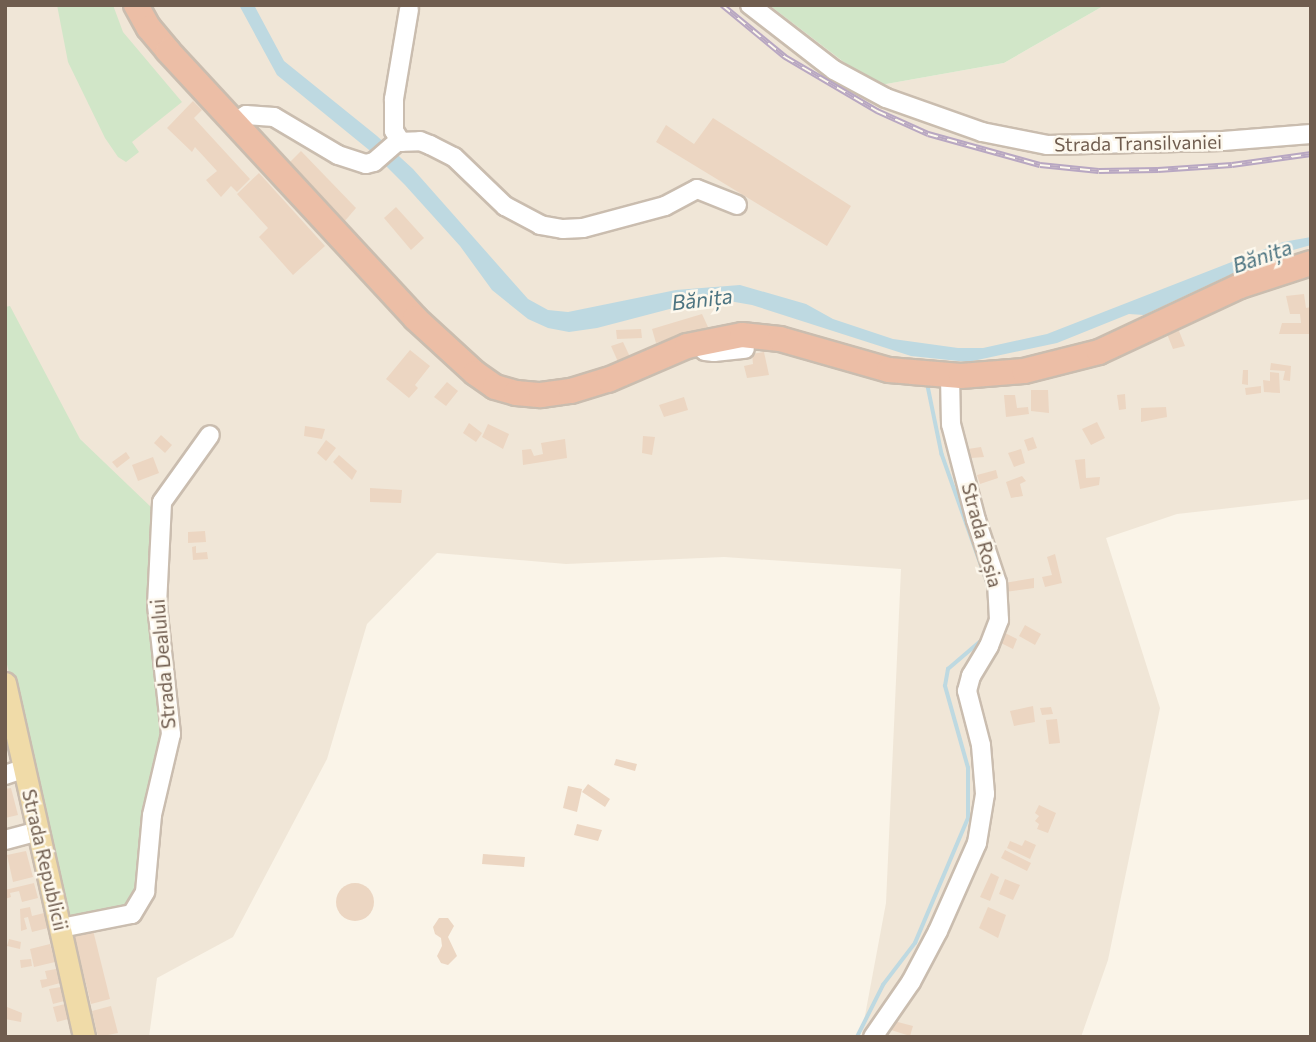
<!DOCTYPE html>
<html>
<head>
<meta charset="utf-8">
<style>
  body { margin:0 }
  #map { position:relative; width:1316px; height:1042px; overflow:hidden; background:#faf4e8; font-family:Commissioner,sans-serif }
  div>[style] { position:absolute }
  [style*='--x'] { left:calc(var(--x)*1px); top:calc(var(--y)*1px); width:calc(var(--w)*1px); rotate:calc(var(--a)*1deg) }
  .residential>* { inset:0; background:#f0e6d7 }
  .green>* { inset:0; background:#d1e6c8 }
  .water>* { inset:0; background:#bed9e1 }
  .stream>* { height:3.5px; margin:-1.75px; padding:0 1.75px; transform-origin:1.75px; border-radius:1.75px; background:#bed9e1 }
  .building>* { inset:0; background:#ecd6c2 }
  .round { border-radius:50% }
  .roads { filter:drop-shadow(2px 0 #cabdaf) drop-shadow(-2px 0 #cabdaf) drop-shadow(0 2px #cabdaf) drop-shadow(0 -2px #cabdaf) }
  .minor>* { height:18px; margin:-9px; padding:0 9px; transform-origin:9px; border-radius:9px; background:#fff }
  .major>* { height:21px; margin:-10.5px; padding:0 10.5px; transform-origin:10.5px; border-radius:10.5px; background:#f0dba8 }
  .highway>* { height:24px; margin:-12px; padding:0 12px; transform-origin:12px; border-radius:12px; background:#ecbea6 }
  .rail>* { height:6px; margin-top:-3px; transform-origin:0; background:repeating-linear-gradient(90deg,#fdf8ed 0 10px,#b8a7c2 0 20px); box-sizing:border-box; border-block:2px solid #b8a7c2 }
  span { translate:-50% -50%; white-space:nowrap; text-align:center; line-height:1.15; -webkit-text-stroke:5px #fdf8ed; paint-order:stroke }
  .street-label { font-size:19px; color:#705d4f }
  .water-label { font-size:21px; color:#4c7481; font-style:italic }
  .frame { position:absolute; inset:0; border:7px solid #705d4f; pointer-events:none }
</style>
</head>
<body>
<div id="map">
  <div class="residential">
    <div style="clip-path:polygon(5px 5px,769px 5px,875px 86px,1004px 63px,1105px 5px,1311px 5px,1311px 499px,1177px 514px,1106px 538px,1160px 708px,1108px 960px,1081px 1037px,861px 1037px,886px 903px,901px 569px,724px 557px,566px 564px,437px 553px,367px 624px,327px 759px,233px 937px,157px 978px,149px 1037px,5px 1037px)"></div>
  </div>
  <div class="green">
    <div style="clip-path:polygon(57px 5px,113px 5px,123px 32px,182px 102px,132px 142px,139px 152px,126px 162px,118px 157px,105px 138px,68px 62px)"></div>
    <div style="clip-path:polygon(769px 5px,1105px 5px,1004px 63px,875px 86px)"></div>
    <div style="clip-path:polygon(10px 306px,80px 439px,152px 508px,154px 661px,168px 719px,136px 904px,67px 919px,5px 656px,5px 307px)"></div>
  </div>
  <div class="water">
    <div style="clip-path:polygon(239px 5px,254px 5px,284px 61px,377px 136px,413px 169px,528px 299px,548px 310px,568px 312px,676px 290px,740px 285px,806px 304px,833px 319px,893px 339px,958px 348px,983px 348px,1047px 334px,1283px 242px,1311px 237px,1311px 245px,1268px 257px,1144px 315px,1129px 314px,1057px 343px,968px 362px,911px 356px,752px 305px,729px 301px,685px 305px,597px 328px,569px 332px,548px 328px,528px 319px,492px 290px,460px 246px,405px 185px,374px 154px,277px 75px)"></div>
  </div>
  <div class="stream">
    <div style="--x:927;--y:381;--w:75;--a:78.4"></div>
    <div style="--x:942;--y:454;--w:141;--a:70.5"></div>
    <div style="--x:857;--y:1037;--w:58;--a:-63.4"></div>
    <div style="--x:883;--y:985;--w:53;--a:-52.7"></div>
    <div style="--x:915;--y:943;--w:136;--a:-67"></div>
    <div style="--x:968;--y:818;--w:50;--a:-90"></div>
    <div style="--x:968;--y:768;--w:85;--a:-105.7"></div>
    <div style="--x:945;--y:686;--w:17;--a:-80"></div>
    <div style="--x:948;--y:669;--w:46;--a:-40.6"></div>
  </div>
  <div class="building">
    <div style="clip-path:polygon(193px 101px,202px 110px,194px 118px,250px 179px,237px 192px,231px 186px,221px 197px,206px 180px,217px 171px,195px 147px,192px 152px,167px 128px)"></div>
    <div style="clip-path:polygon(713px 118px,851px 206px,827px 246px,656px 142px,666px 125px,694px 144px)"></div>
    <div style="clip-path:polygon(301px 151px,356px 208px,344px 222px,288px 164px)"></div>
    <div style="clip-path:polygon(259px 173px,325px 246px,293px 275px,259px 237px,268px 228px,237px 194px)"></div>
    <div style="clip-path:polygon(396px 207px,424px 238px,411px 250px,384px 218px)"></div>
    <div style="clip-path:polygon(1304px 294px,1306px 308px,1311px 307px,1311px 334px,1279px 334px,1282px 323px,1301px 323px,1300px 314px,1290px 314px,1286px 296px)"></div>
    <div style="clip-path:polygon(702px 314px,708px 327px,656px 343px,652px 329px)"></div>
    <div style="clip-path:polygon(641px 329px,642px 338px,617px 339px,616px 330px)"></div>
    <div style="clip-path:polygon(1179px 331px,1185px 346px,1173px 349px,1167px 334px)"></div>
    <div style="clip-path:polygon(623px 342px,631px 359px,619px 364px,611px 346px)"></div>
    <div style="clip-path:polygon(410px 350px,430px 366px,415px 385px,418px 388px,409px 398px,386px 379px)"></div>
    <div style="clip-path:polygon(764px 352px,769px 375px,747px 378px,744px 366px,753px 364px,752px 354px)"></div>
    <div style="clip-path:polygon(1271px 363px,1291px 366px,1290px 381px,1283px 380px,1285px 371px,1270px 370px)"></div>
    <div style="clip-path:polygon(1243px 370px,1248px 370px,1248px 385px,1242px 384px)"></div>
    <div style="clip-path:polygon(1270px 372px,1279px 373px,1280px 393px,1264px 392px,1263px 380px,1270px 381px)"></div>
    <div style="clip-path:polygon(447px 382px,458px 391px,446px 406px,434px 397px)"></div>
    <div style="clip-path:polygon(1261px 386px,1261px 393px,1246px 395px,1245px 388px)"></div>
    <div style="clip-path:polygon(1031px 390px,1048px 390px,1049px 413px,1031px 411px)"></div>
    <div style="clip-path:polygon(1125px 394px,1126px 409px,1119px 410px,1117px 395px)"></div>
    <div style="clip-path:polygon(1004px 395px,1015px 395px,1017px 408px,1028px 407px,1029px 414px,1006px 417px)"></div>
    <div style="clip-path:polygon(684px 397px,688px 410px,664px 417px,659px 405px)"></div>
    <div style="clip-path:polygon(1166px 407px,1167px 417px,1141px 422px,1141px 408px)"></div>
    <div style="clip-path:polygon(1097px 422px,1105px 438px,1091px 445px,1082px 429px)"></div>
    <div style="clip-path:polygon(469px 423px,482px 433px,476px 442px,463px 433px)"></div>
    <div style="clip-path:polygon(488px 424px,509px 434px,503px 449px,482px 437px)"></div>
    <div style="clip-path:polygon(305px 426px,325px 429px,322px 439px,304px 436px)"></div>
    <div style="clip-path:polygon(161px 435px,172px 445px,165px 453px,154px 443px)"></div>
    <div style="clip-path:polygon(643px 436px,655px 437px,652px 455px,642px 453px)"></div>
    <div style="clip-path:polygon(1033px 437px,1037px 448px,1028px 451px,1024px 440px)"></div>
    <div style="clip-path:polygon(565px 439px,567px 458px,523px 465px,522px 450px,531px 449px,534px 456px,543px 454px,541px 443px)"></div>
    <div style="clip-path:polygon(326px 440px,336px 448px,326px 461px,317px 453px)"></div>
    <div style="clip-path:polygon(981px 447px,984px 457px,971px 458px,968px 449px)"></div>
    <div style="clip-path:polygon(1021px 449px,1025px 463px,1014px 467px,1008px 453px)"></div>
    <div style="clip-path:polygon(126px 452px,130px 458px,117px 468px,112px 462px)"></div>
    <div style="clip-path:polygon(339px 455px,357px 471px,352px 480px,333px 462px)"></div>
    <div style="clip-path:polygon(153px 457px,159px 473px,138px 481px,132px 465px)"></div>
    <div style="clip-path:polygon(1085px 459px,1086px 478px,1100px 477px,1099px 485px,1080px 489px,1075px 460px)"></div>
    <div style="clip-path:polygon(996px 470px,998px 478px,980px 484px,977px 475px)"></div>
    <div style="clip-path:polygon(1022px 476px,1026px 481px,1020px 484px,1023px 496px,1011px 498px,1006px 482px)"></div>
    <div style="clip-path:polygon(370px 488px,402px 490px,401px 503px,370px 502px)"></div>
    <div style="clip-path:polygon(205px 531px,206px 542px,188px 543px,188px 532px)"></div>
    <div style="clip-path:polygon(196px 546px,196px 553px,207px 552px,208px 559px,193px 560px,192px 547px)"></div>
    <div style="clip-path:polygon(1055px 554px,1062px 583px,1045px 587px,1042px 577px,1052px 575px,1047px 557px)"></div>
    <div style="clip-path:polygon(1034px 578px,1034px 588px,1005px 592px,1004px 583px)"></div>
    <div style="clip-path:polygon(1025px 625px,1041px 634px,1035px 645px,1019px 636px)"></div>
    <div style="clip-path:polygon(1003px 632px,1017px 639px,1013px 649px,999px 642px)"></div>
    <div style="clip-path:polygon(1033px 706px,1035px 722px,1014px 726px,1010px 711px)"></div>
    <div style="clip-path:polygon(1051px 707px,1053px 714px,1042px 715px,1040px 708px)"></div>
    <div style="clip-path:polygon(1057px 719px,1060px 743px,1049px 744px,1046px 720px)"></div>
    <div style="clip-path:polygon(616px 759px,637px 764px,635px 771px,614px 765px)"></div>
    <div style="clip-path:polygon(588px 784px,610px 799px,605px 807px,582px 792px)"></div>
    <div style="clip-path:polygon(568px 786px,582px 789px,577px 812px,563px 808px)"></div>
    <div style="clip-path:polygon(11px 788px,18px 815px,5px 818px,5px 789px)"></div>
    <div style="clip-path:polygon(1039px 805px,1056px 813px,1048px 833px,1037px 829px,1039px 824px,1035px 821px,1039px 816px,1035px 813px)"></div>
    <div style="clip-path:polygon(577px 824px,602px 830px,598px 841px,574px 835px)"></div>
    <div style="clip-path:polygon(1025px 840px,1036px 845px,1030px 859px,1007px 848px,1010px 841px,1022px 846px)"></div>
    <div style="clip-path:polygon(1005px 850px,1031px 863px,1027px 871px,1001px 858px)"></div>
    <div style="clip-path:polygon(26px 851px,33px 877px,13px 882px,7px 855px)"></div>
    <div style="clip-path:polygon(483px 854px,525px 857px,524px 867px,482px 864px)"></div>
    <div style="clip-path:polygon(991px 873px,999px 877px,990px 901px,980px 897px)"></div>
    <div style="clip-path:polygon(1005px 879px,1020px 885px,1013px 900px,999px 894px)"></div>
    <div class="round" style="left:336px;top:883px;width:38px;height:38px"></div>
    <div style="clip-path:polygon(34px 883px,38px 898px,22px 902px,19px 891px,10px 893px,11px 897px,5px 899px,5px 890px)"></div>
    <div style="clip-path:polygon(30px 907px,32px 916px,44px 913px,48px 928px,32px 932px,28px 917px,24px 918px,27px 929px,21px 931px,20px 909px)"></div>
    <div style="clip-path:polygon(988px 907px,1006px 915px,998px 938px,979px 928px)"></div>
    <div style="clip-path:polygon(439px 918px,448px 918px,454px 926px,448px 937px,457px 956px,448px 965px,441px 963px,437px 956px,442px 946px,441px 938px,435px 934px,433px 927px)"></div>
    <div style="clip-path:polygon(91px 922px,110px 999px,91px 1004px,72px 927px)"></div>
    <div style="clip-path:polygon(9px 939px,21px 942px,20px 949px,7px 946px)"></div>
    <div style="clip-path:polygon(50px 944px,55px 962px,34px 967px,30px 949px)"></div>
    <div style="clip-path:polygon(31px 959px,32px 966px,21px 968px,20px 960px)"></div>
    <div style="clip-path:polygon(56px 969px,60px 983px,42px 988px,40px 980px,47px 979px,45px 971px)"></div>
    <div style="clip-path:polygon(61px 987px,64px 1001px,53px 1004px,49px 989px)"></div>
    <div style="clip-path:polygon(65px 1004px,68px 1019px,57px 1022px,53px 1007px)"></div>
    <div style="clip-path:polygon(111px 1006px,118px 1033px,98px 1037px,92px 1011px)"></div>
    <div style="clip-path:polygon(7px 1007px,22px 1013px,21px 1022px,5px 1019px)"></div>
    <div style="clip-path:polygon(890px 1020px,913px 1026px,910px 1036px,888px 1029px)"></div>
  </div>
  <div class="roads">
    <div class="minor">
      <div style="--x:750;--y:5;--w:106;--a:37.7"></div>
      <div style="--x:834;--y:70;--w:59;--a:28.3"></div>
      <div style="--x:886;--y:98;--w:102;--a:19.5"></div>
      <div style="--x:982;--y:132;--w:66;--a:11.3"></div>
      <div style="--x:1047;--y:145;--w:176;--a:-1.3"></div>
      <div style="--x:1223;--y:141;--w:88;--a:-4.5"></div>
      <div style="--x:235;--y:122;--w:13;--a:-32"></div>
      <div style="--x:246;--y:115;--w:28;--a:4"></div>
      <div style="--x:274;--y:117;--w:74;--a:30.7"></div>
      <div style="--x:338;--y:155;--w:29;--a:18"></div>
      <div style="--x:366;--y:164;--w:8;--a:-14"></div>
      <div style="--x:374;--y:162;--w:30;--a:-41"></div>
      <div style="--x:397;--y:142;--w:23;--a:-2"></div>
      <div style="--x:420;--y:141;--w:11;--a:22"></div>
      <div style="--x:430;--y:145;--w:27;--a:27"></div>
      <div style="--x:454;--y:157;--w:71;--a:43.9"></div>
      <div style="--x:505;--y:206;--w:40;--a:28"></div>
      <div style="--x:540;--y:225;--w:23;--a:10"></div>
      <div style="--x:563;--y:229;--w:20;--a:-3"></div>
      <div style="--x:583;--y:228;--w:85;--a:-15"></div>
      <div style="--x:665;--y:206;--w:36;--a:-28"></div>
      <div style="--x:697;--y:189;--w:43;--a:21.8"></div>
      <div style="--x:401;--y:142;--w:13;--a:-122"></div>
      <div style="--x:394;--y:131;--w:32;--a:-90"></div>
      <div style="--x:394;--y:99;--w:91;--a:-80.5"></div>
      <div style="--x:699;--y:345;--w:8;--a:45"></div>
      <div style="--x:705;--y:351;--w:9;--a:6"></div>
      <div style="--x:714;--y:352;--w:31;--a:-6"></div>
      <div style="--x:5;--y:775;--w:21;--a:-19"></div>
      <div style="--x:5;--y:840;--w:35;--a:-15"></div>
      <div style="--x:61;--y:928;--w:72;--a:-11.2"></div>
      <div style="--x:132;--y:914;--w:26;--a:-59"></div>
      <div style="--x:145;--y:892;--w:77;--a:-84.8"></div>
      <div style="--x:152;--y:815;--w:83;--a:-76.8"></div>
      <div style="--x:171;--y:734;--w:130;--a:-96.2"></div>
      <div style="--x:157;--y:605;--w:103;--a:-87.2"></div>
      <div style="--x:162;--y:502;--w:82;--a:-54.4"></div>
      <div style="--x:873;--y:1037;--w:67;--a:-55.4"></div>
      <div style="--x:911;--y:982;--w:58;--a:-62.1"></div>
      <div style="--x:938;--y:931;--w:96;--a:-66.1"></div>
      <div style="--x:977;--y:843;--w:50;--a:-80.7"></div>
      <div style="--x:985;--y:794;--w:49;--a:-94.7"></div>
      <div style="--x:981;--y:745;--w:56;--a:-104.5"></div>
      <div style="--x:967;--y:691;--w:16;--a:-75"></div>
      <div style="--x:971;--y:676;--w:35;--a:-59"></div>
      <div style="--x:989;--y:646;--w:28;--a:-69"></div>
      <div style="--x:999;--y:620;--w:37;--a:-93"></div>
      <div style="--x:997;--y:583;--w:66;--a:-108.4"></div>
      <div style="--x:976;--y:520;--w:99;--a:-104.6"></div>
      <div style="--x:951;--y:424;--w:48;--a:-91.2"></div>
    </div>
    <div class="major">
      <div style="--x:5;--y:683;--w:363;--a:77.4"></div>
    </div>
    <div class="highway">
      <div style="--x:136;--y:5;--w:26;--a:61"></div>
      <div style="--x:149;--y:28;--w:30;--a:50"></div>
      <div style="--x:168;--y:51;--w:364;--a:47.2"></div>
      <div style="--x:415;--y:318;--w:81;--a:42.5"></div>
      <div style="--x:475;--y:373;--w:24;--a:35"></div>
      <div style="--x:495;--y:387;--w:22;--a:16"></div>
      <div style="--x:516;--y:393;--w:25;--a:5"></div>
      <div style="--x:541;--y:395;--w:30;--a:-8"></div>
      <div style="--x:571;--y:391;--w:39;--a:-17"></div>
      <div style="--x:608;--y:380;--w:86;--a:-23.3"></div>
      <div style="--x:687;--y:346;--w:56;--a:-11.3"></div>
      <div style="--x:742;--y:335;--w:38;--a:6"></div>
      <div style="--x:780;--y:339;--w:113;--a:15.9"></div>
      <div style="--x:889;--y:370;--w:72;--a:4.8"></div>
      <div style="--x:961;--y:376;--w:63;--a:-4.5"></div>
      <div style="--x:1024;--y:371;--w:77;--a:-14.2"></div>
      <div style="--x:1099;--y:352;--w:156;--a:-25.1"></div>
      <div style="--x:1240;--y:286;--w:75;--a:-17.9"></div>
    </div>
  </div>
  <div class="rail">
    <div style="--x:722;--y:5;--w:82;--a:39.5"></div>
    <div style="--x:785;--y:57;--w:107;--a:30.4"></div>
    <div style="--x:877;--y:111;--w:56;--a:24.3"></div>
    <div style="--x:928;--y:134;--w:116;--a:15.5"></div>
    <div style="--x:1040;--y:165;--w:59;--a:5.8"></div>
    <div style="--x:1099;--y:171;--w:59;--a:-1"></div>
    <div style="--x:1158;--y:170;--w:74;--a:-3.9"></div>
    <div style="--x:1232;--y:165;--w:80;--a:-7.9"></div>
  </div>
  <div class="street-label">
    <span style="left:1138px;top:143px;rotate:-1deg">Strada Transilvaniei</span>
    <span style="left:982px;top:535px;rotate:75deg">Strada Roșia</span>
    <span style="left:163px;top:664px;rotate:-95deg">Strada Dealului</span>
    <span style="left:45px;top:860px;rotate:77deg">Strada Republicii</span>
  </div>
  <div class="water-label">
    <span style="left:1262px;top:256px;rotate:-19deg">Bănița</span>
    <span style="left:702px;top:299px;rotate:-7deg">Bănița</span>
  </div>
  <div class="frame"></div>
</div>
</body>
</html>
